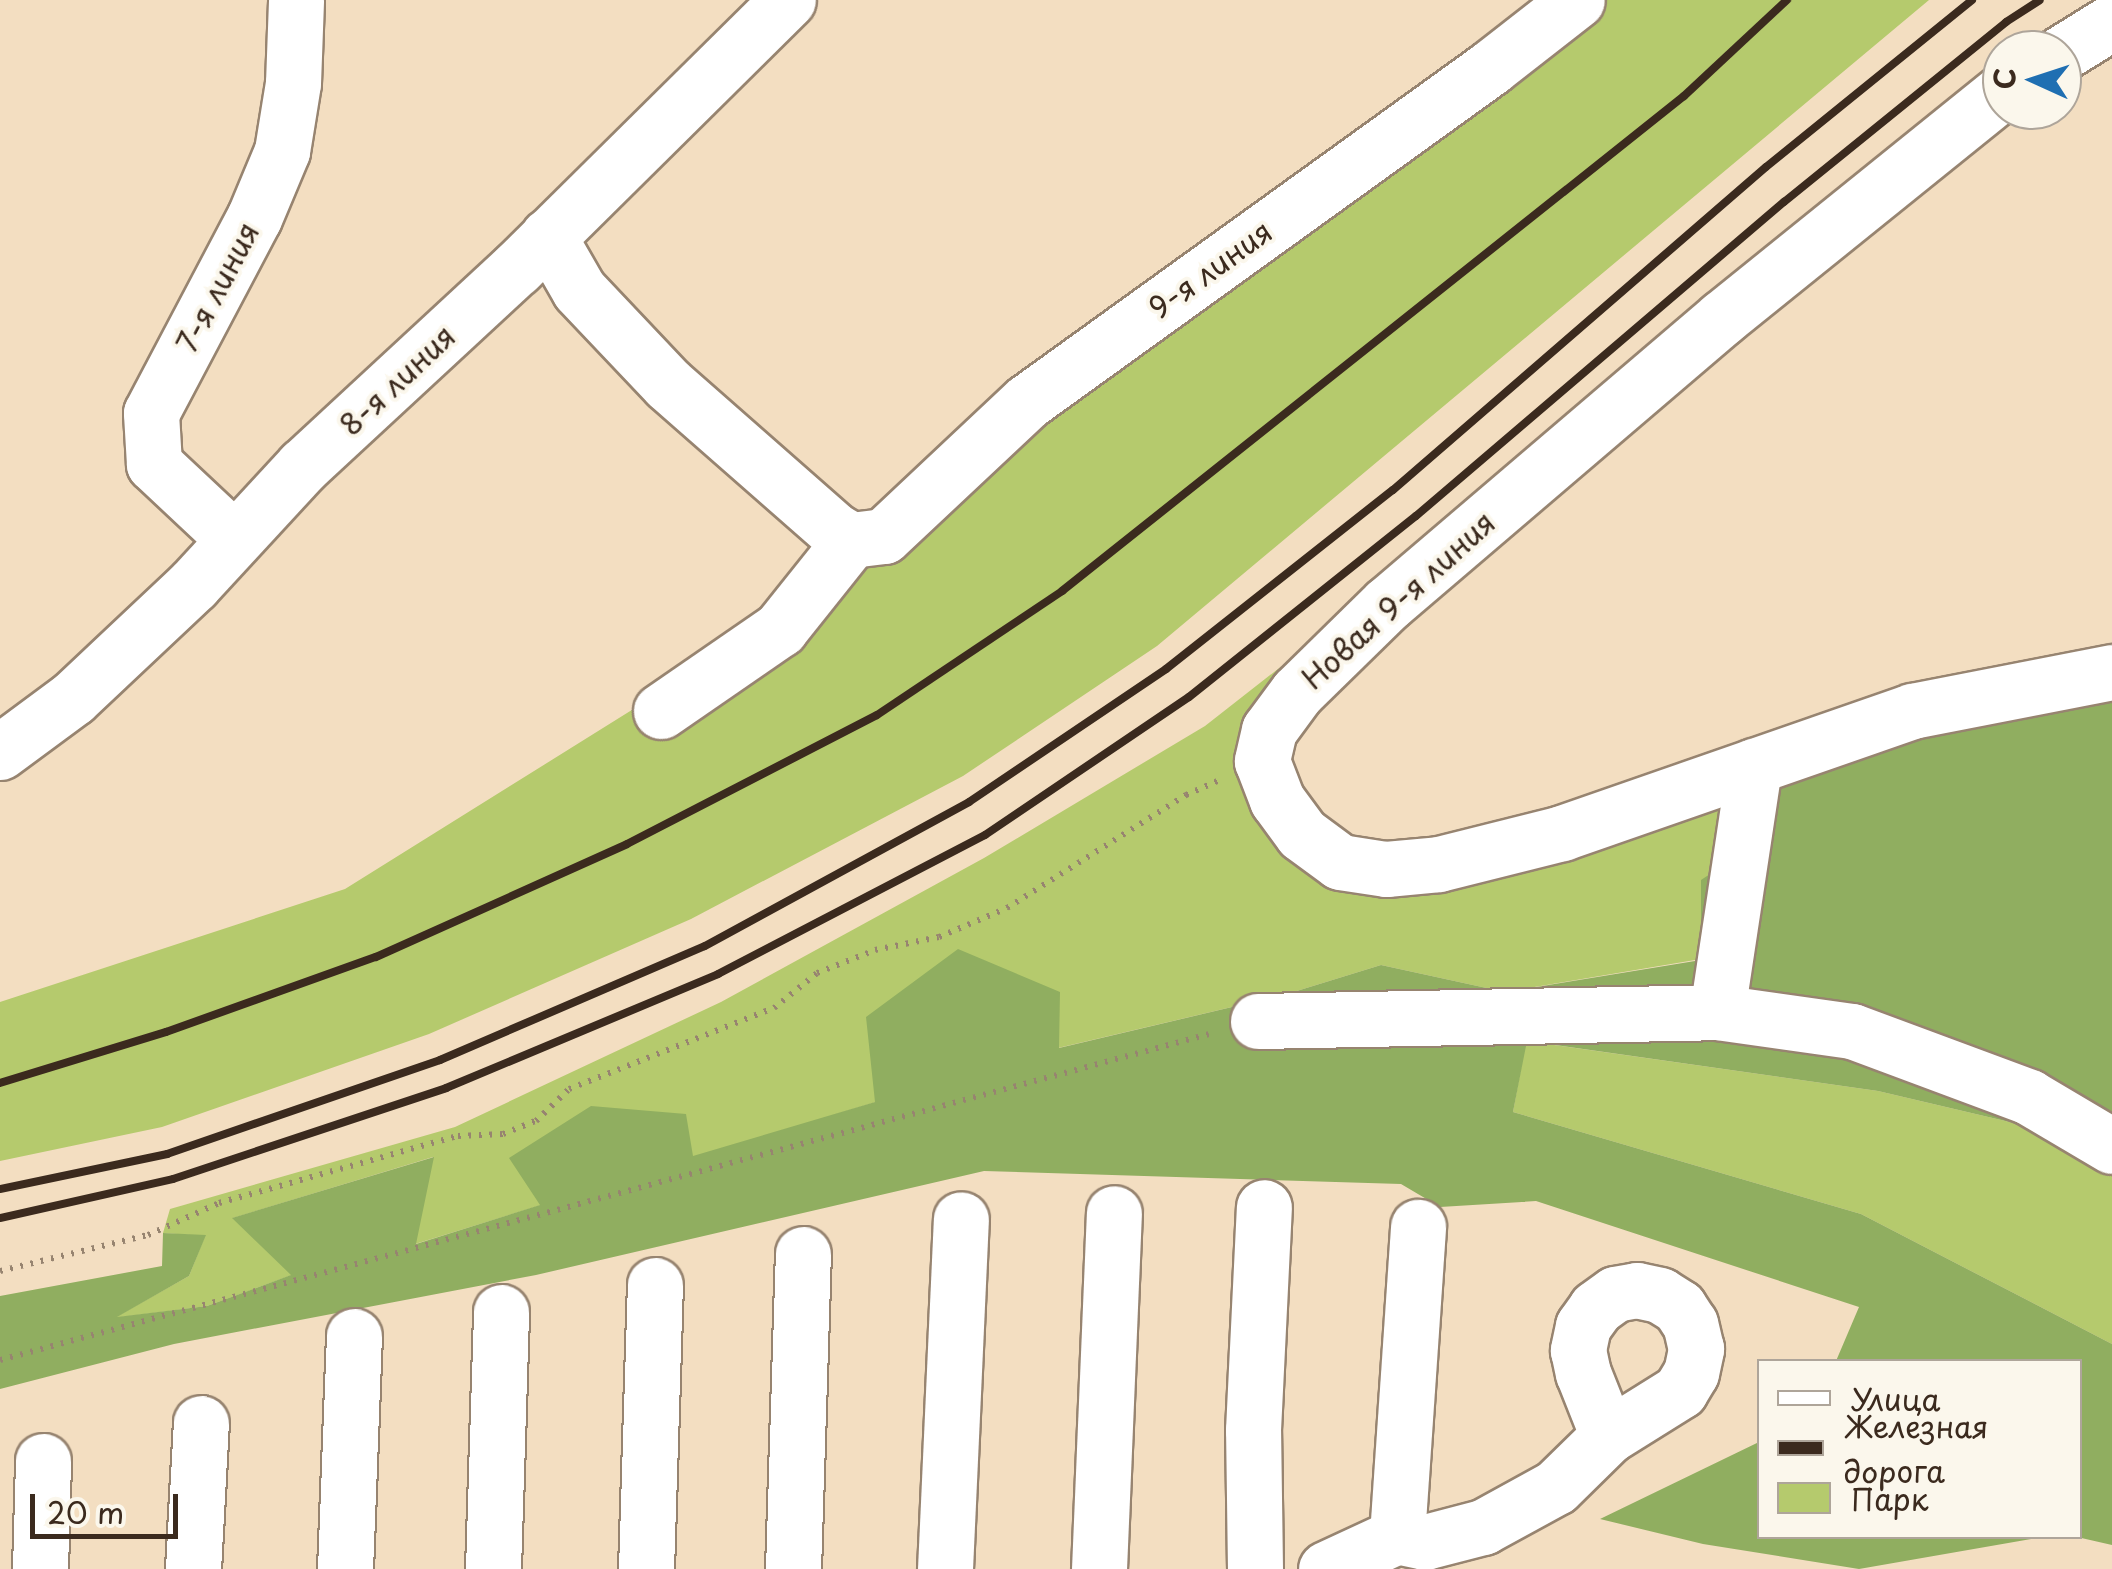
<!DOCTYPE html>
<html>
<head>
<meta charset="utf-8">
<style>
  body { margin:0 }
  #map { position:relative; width:2112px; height:1569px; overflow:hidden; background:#f3dec1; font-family:"Playpen Sans",sans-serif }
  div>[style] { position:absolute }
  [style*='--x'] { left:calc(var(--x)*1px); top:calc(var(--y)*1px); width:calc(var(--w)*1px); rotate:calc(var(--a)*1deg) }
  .green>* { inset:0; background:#b5ca6d }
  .forest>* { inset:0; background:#90ae60 }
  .path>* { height:6px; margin-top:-3px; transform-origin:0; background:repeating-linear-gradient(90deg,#978470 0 2.5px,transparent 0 10.5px) }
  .roads { filter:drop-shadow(2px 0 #978470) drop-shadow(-2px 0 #978470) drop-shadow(0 2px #978470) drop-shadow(0 -2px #978470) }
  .minor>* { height:55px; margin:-27.5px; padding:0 27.5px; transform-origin:27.5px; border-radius:27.5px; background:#fff }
  .rail>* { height:8px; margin:-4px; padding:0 4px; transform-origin:4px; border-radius:4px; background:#3b2a1e }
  span { translate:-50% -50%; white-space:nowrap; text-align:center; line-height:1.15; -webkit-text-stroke:8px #fbf7ec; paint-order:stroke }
  .street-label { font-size:30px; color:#3b2a1e }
  .legend { position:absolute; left:1757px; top:1359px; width:325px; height:180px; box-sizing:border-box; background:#fbf7ec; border:2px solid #aea59a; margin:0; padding:12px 18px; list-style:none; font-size:30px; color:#3b2a1e }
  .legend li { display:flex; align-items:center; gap:20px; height:50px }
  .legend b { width:50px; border:2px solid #aea59a }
  .north { position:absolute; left:1982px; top:30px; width:100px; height:100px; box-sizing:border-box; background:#fbf7ec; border:2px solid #aea59a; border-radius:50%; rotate:273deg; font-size:28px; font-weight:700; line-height:40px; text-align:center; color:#3b2a1e }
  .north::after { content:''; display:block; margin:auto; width:35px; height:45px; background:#1f6fb2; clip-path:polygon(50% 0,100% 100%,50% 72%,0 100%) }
  .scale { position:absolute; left:30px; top:1494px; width:148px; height:45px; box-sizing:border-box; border:5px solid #3b2a1e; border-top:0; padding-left:12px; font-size:30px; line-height:35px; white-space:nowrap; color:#3b2a1e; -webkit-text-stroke:8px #fbf7ec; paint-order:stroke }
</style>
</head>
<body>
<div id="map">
  <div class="green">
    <div style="clip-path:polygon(1596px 0,1929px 0,1157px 646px,963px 776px,691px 919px,429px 1034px,162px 1127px,0 1161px,0 1002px,345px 889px,869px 562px,1049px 400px)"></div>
    <div style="clip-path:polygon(1370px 597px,1237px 741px,1245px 788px,1328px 872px,1759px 785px,1701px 959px,1505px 992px,1381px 965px,1287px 994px,1058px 1048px,867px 1017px,876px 1102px,415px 1244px,433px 1157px,233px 1218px,292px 1275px,207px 1306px,114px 1318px,189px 1276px,205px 1236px,163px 1233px,170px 1209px,455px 1127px,721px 1002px,984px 858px,1205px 726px)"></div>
    <div style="clip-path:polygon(1526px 1041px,1878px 1091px,2112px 1146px,2112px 1344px,1861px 1214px,1513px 1112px)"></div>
  </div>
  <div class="forest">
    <div style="clip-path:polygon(2112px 686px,2112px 1146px,1878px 1091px,1527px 1041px,1513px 1112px,1861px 1214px,2112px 1344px,2112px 1545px,2077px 1537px,2080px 1362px,1836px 1361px,1859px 1307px,1536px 1201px,1440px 1207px,1401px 1184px,984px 1171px,536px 1275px,174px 1344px,0 1389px,0 1296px,162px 1266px,163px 1233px,206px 1235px,189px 1276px,117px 1317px,207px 1306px,291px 1275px,232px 1218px,434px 1157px,416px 1244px,540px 1205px,509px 1158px,591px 1106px,686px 1114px,693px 1156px,875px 1102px,866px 1017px,958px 949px,1060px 992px,1059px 1048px,1287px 994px,1381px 965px,1505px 992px,1701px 960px,1701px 880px,1751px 847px,1759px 785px,1913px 723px)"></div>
    <div style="clip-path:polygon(1759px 1442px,1760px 1536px,2042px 1537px,1859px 1569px,1703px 1544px,1600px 1519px)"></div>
  </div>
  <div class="path">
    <div style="--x:0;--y:1271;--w:152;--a:-13.7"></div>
    <div style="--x:148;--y:1235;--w:78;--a:-24.3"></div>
    <div style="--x:219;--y:1203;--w:248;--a:-15.7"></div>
    <div style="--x:458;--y:1136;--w:45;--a:-2.5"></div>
    <div style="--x:503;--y:1134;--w:35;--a:-22"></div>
    <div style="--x:536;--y:1121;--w:46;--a:-44.1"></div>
    <div style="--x:569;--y:1089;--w:220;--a:-21.6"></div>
    <div style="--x:774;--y:1008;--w:55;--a:-39.1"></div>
    <div style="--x:817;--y:973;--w:62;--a:-21.6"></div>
    <div style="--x:875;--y:950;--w:65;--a:-11.5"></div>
    <div style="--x:939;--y:937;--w:74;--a:-23.1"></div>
    <div style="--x:1007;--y:908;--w:212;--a:-32.3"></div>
    <div style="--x:1186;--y:795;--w:35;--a:-24"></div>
    <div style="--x:0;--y:1360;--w:1252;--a:-15.09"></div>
  </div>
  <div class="roads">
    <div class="minor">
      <div style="--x:2062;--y:53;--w:59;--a:-31.8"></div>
      <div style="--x:2002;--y:92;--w:360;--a:141.1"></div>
      <div style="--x:1722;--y:318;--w:439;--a:139.5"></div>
      <div style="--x:1388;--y:603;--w:127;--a:135.6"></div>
      <div style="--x:1297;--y:692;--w:47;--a:126.4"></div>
      <div style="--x:1269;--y:730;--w:32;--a:103"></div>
      <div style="--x:1262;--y:761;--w:42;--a:69"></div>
      <div style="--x:1277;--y:800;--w:42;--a:53.7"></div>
      <div style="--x:1302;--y:834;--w:47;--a:36.4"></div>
      <div style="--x:1340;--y:862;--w:47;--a:8.7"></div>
      <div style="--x:1386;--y:869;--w:53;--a:-5.4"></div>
      <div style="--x:1439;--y:864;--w:127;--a:-14.1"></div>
      <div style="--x:1562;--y:833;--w:371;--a:-19.2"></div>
      <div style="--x:1912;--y:711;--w:204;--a:-11"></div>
      <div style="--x:548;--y:236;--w:62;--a:60.1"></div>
      <div style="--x:579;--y:290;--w:129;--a:46.6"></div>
      <div style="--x:668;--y:384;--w:221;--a:41.3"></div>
      <div style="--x:834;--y:530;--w:20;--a:30"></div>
      <div style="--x:234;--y:539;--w:110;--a:-136.8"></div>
      <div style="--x:154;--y:464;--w:51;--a:-93.4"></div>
      <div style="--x:151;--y:413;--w:221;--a:-62.2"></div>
      <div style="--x:254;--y:218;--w:73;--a:-67.3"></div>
      <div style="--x:282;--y:151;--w:69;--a:-80.8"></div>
      <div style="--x:293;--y:83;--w:83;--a:-87.9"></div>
      <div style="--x:851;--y:540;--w:33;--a:-7"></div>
      <div style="--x:884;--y:536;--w:197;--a:-43.2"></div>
      <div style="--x:1028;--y:401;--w:570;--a:-35.78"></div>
      <div style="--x:1490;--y:68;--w:110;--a:-38"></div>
      <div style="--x:661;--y:711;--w:145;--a:-34.6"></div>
      <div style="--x:780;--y:629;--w:114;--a:-51.4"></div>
      <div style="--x:0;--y:752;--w:91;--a:-36.5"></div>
      <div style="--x:73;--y:698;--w:166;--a:-43.3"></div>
      <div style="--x:194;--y:584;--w:161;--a:-47.3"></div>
      <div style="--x:303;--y:466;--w:292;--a:-42.8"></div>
      <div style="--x:517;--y:268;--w:381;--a:-44.7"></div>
      <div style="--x:1717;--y:1012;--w:136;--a:8"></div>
      <div style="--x:1852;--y:1031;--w:189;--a:20.4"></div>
      <div style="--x:2029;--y:1097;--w:96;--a:30.6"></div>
      <div style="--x:1258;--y:1021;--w:459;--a:-1.1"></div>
      <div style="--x:1717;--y:1012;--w:249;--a:-81.4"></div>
      <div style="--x:1397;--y:1536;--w:310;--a:-86.1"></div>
      <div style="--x:40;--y:1569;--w:108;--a:-88.4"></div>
      <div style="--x:193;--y:1569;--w:146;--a:-86.9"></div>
      <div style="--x:345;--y:1569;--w:233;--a:-87.8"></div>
      <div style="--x:493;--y:1569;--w:257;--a:-88.2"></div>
      <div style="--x:646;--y:1569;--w:284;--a:-88.2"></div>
      <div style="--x:793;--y:1569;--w:315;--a:-88.2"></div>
      <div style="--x:945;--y:1569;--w:350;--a:-87.4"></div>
      <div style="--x:1099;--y:1569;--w:356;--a:-87.6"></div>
      <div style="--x:1255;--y:1569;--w:139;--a:-90.8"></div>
      <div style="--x:1253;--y:1430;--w:223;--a:-87.2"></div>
      <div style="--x:1326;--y:1569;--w:78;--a:-24.9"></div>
      <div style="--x:1397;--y:1536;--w:29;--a:12"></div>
      <div style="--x:1425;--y:1542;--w:60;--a:-14.5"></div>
      <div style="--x:1483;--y:1527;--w:83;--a:-28.7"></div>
      <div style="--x:1556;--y:1487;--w:73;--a:-44.4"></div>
      <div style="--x:1608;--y:1436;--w:85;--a:-32"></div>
      <div style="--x:1680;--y:1391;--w:21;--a:-59"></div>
      <div style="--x:1691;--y:1373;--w:25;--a:-78"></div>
      <div style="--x:1696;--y:1349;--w:26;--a:-103"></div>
      <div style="--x:1690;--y:1324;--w:20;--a:-123"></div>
      <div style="--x:1679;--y:1307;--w:22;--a:-148"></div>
      <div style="--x:1660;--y:1295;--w:24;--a:-168"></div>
      <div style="--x:1637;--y:1290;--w:22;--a:170"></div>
      <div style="--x:1615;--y:1294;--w:24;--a:144"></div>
      <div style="--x:1596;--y:1308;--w:22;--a:126"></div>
      <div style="--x:1583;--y:1326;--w:25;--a:102"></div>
      <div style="--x:1578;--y:1350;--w:24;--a:78"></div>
      <div style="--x:1583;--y:1373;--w:68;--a:68.4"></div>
    </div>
  </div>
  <div class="rail">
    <div style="--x:0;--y:1083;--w:174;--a:-17.1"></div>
    <div style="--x:166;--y:1032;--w:223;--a:-19.7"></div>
    <div style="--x:376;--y:957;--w:275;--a:-24.2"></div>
    <div style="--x:627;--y:844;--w:281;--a:-27.3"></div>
    <div style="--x:877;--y:715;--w:223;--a:-33.8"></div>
    <div style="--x:1062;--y:591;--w:795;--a:-38.51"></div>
    <div style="--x:1684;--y:96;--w:141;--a:-43"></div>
    <div style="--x:0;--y:1189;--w:171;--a:-11.8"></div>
    <div style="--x:167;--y:1154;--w:289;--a:-19"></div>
    <div style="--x:440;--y:1060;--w:288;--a:-23.3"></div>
    <div style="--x:705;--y:946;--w:301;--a:-28.6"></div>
    <div style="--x:969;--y:802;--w:238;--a:-34"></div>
    <div style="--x:1166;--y:669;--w:289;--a:-38.3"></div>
    <div style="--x:1393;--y:490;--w:493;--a:-40.9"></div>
    <div style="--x:1766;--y:167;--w:265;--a:-39"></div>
    <div style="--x:0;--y:1218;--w:177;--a:-12.7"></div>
    <div style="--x:173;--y:1179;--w:288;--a:-18.4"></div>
    <div style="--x:446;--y:1088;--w:295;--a:-22.7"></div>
    <div style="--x:718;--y:974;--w:301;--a:-27.5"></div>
    <div style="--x:985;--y:835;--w:246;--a:-34.1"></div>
    <div style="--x:1189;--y:697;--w:290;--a:-38.6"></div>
    <div style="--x:1416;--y:516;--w:484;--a:-40.5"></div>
    <div style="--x:1784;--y:202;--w:286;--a:-39"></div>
    <div style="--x:2006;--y:22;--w:40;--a:-32.9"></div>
  </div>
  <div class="street-label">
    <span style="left:1210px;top:269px;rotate:-36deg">9-я линия</span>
    <span style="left:217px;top:287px;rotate:-62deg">7-я линия</span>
    <span style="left:397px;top:380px;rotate:-43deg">8-я линия</span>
    <span style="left:1398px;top:600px;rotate:-42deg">Новая 9-я линия</span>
  </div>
  <ul class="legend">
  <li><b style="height:12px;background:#fff"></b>Улица</li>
  <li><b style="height:12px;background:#3b2a1e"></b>Железная дорога</li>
  <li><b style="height:28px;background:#b5ca6d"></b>Парк</li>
  </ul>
  <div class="north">С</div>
  <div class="scale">20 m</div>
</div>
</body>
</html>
